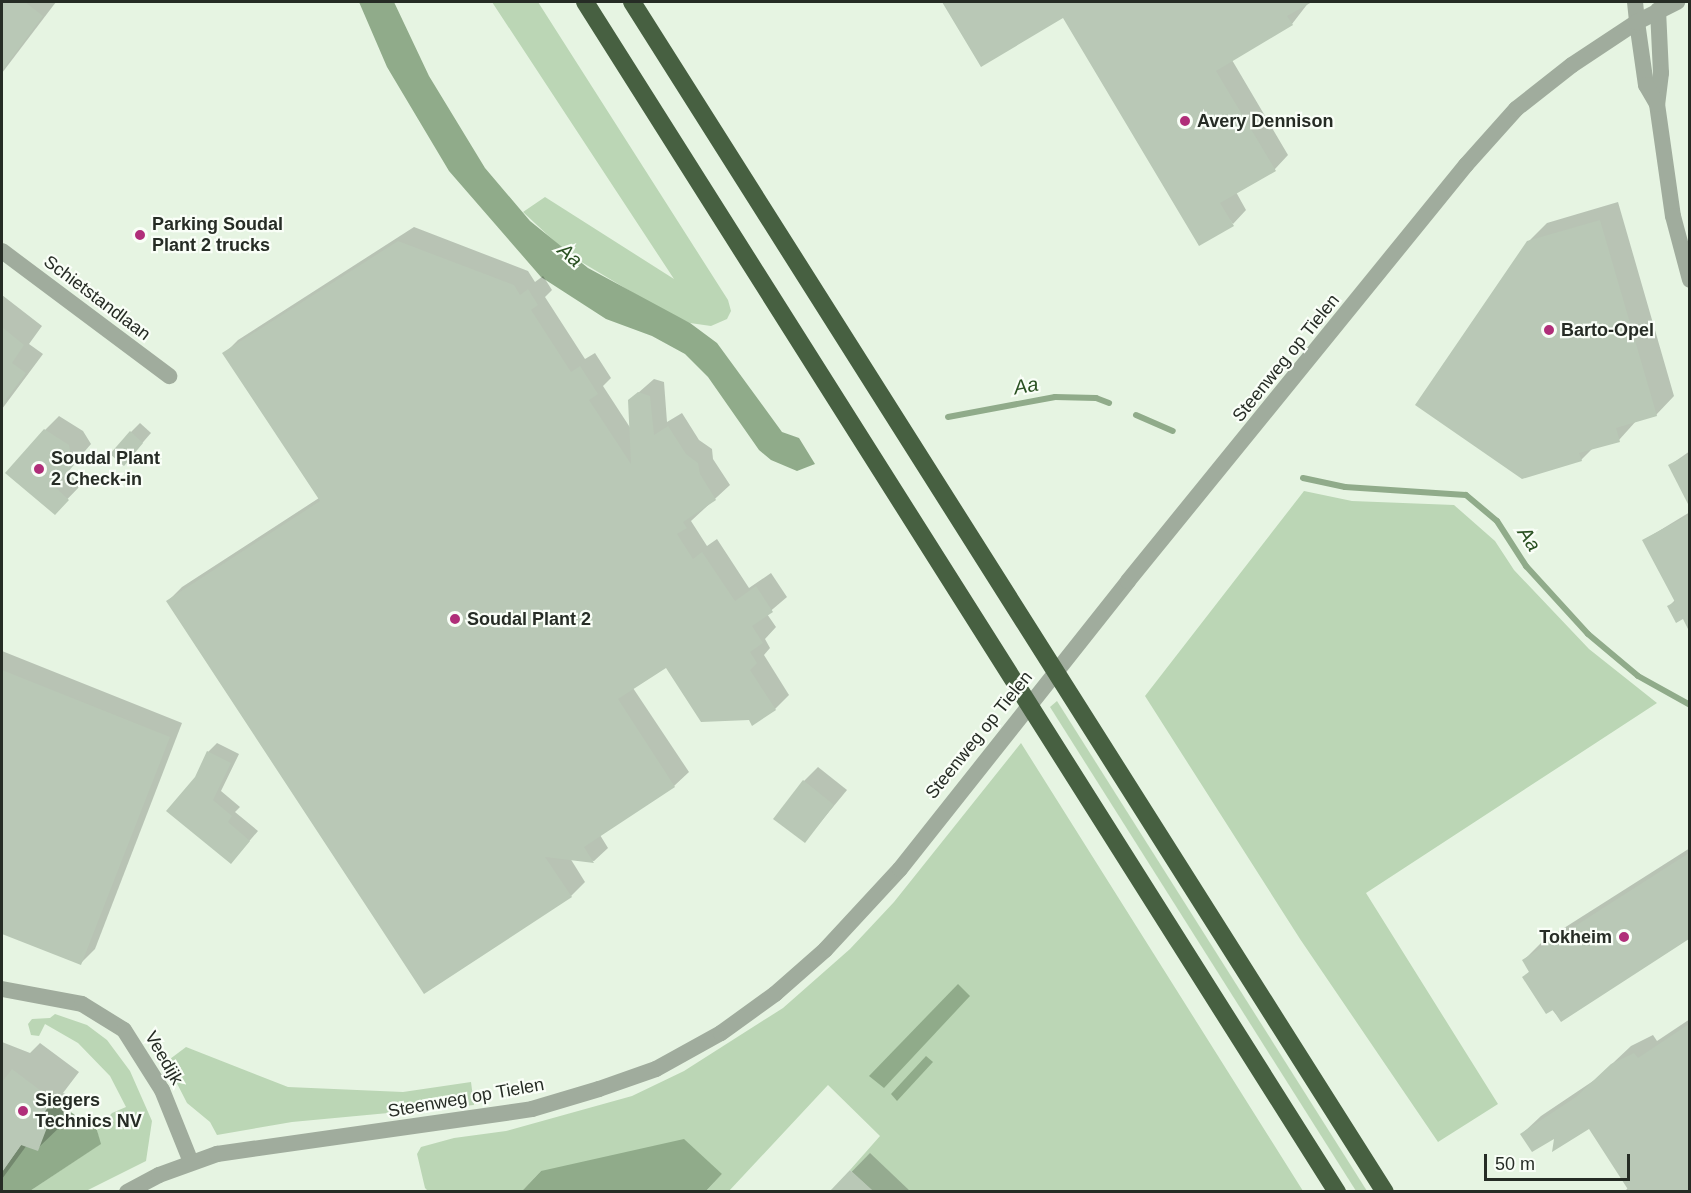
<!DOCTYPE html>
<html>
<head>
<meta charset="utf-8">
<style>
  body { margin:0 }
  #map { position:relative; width:1691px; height:1193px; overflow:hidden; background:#e6f4e2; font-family:Arial,sans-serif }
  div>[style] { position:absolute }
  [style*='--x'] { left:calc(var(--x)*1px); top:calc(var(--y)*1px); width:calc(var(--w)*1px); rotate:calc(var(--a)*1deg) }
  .green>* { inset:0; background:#bbd6b5 }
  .water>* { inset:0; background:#90ab8a }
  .shadow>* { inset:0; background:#0003 }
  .stream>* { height:6px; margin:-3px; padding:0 3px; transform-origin:3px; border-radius:3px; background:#90ab8a }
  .building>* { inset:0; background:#b9c8b6 }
  .minor>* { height:16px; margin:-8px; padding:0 8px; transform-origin:8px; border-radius:8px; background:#a0ac9d }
  .tertiary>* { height:16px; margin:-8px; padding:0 8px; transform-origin:8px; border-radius:8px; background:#a0ac9d }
  .motorway>* { height:18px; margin:-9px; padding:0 9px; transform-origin:9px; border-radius:9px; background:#476041 }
  .dots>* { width:16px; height:16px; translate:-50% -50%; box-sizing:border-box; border:3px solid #f9fef7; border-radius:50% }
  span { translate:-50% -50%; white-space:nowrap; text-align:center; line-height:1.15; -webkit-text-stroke:4.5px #f9fef7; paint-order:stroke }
  .poi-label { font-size:18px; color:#262c25; font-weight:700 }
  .left { translate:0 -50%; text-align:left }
  .right { translate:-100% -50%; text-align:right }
  .street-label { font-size:18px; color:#262c25 }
  .water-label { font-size:20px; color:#295021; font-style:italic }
  .frame { position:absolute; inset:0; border:3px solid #262c25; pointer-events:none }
  .scale { position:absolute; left:1484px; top:1154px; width:146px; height:27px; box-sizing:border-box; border:3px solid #262c25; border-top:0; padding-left:8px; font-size:18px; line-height:21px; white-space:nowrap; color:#262c25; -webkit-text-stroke:4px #f9fef7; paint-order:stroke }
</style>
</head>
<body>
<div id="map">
  <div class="green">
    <div style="clip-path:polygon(492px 2px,538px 2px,728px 300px,731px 311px,727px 319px,711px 326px,690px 323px,660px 309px,568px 254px,523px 212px,545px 197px,674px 279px)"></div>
    <div style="clip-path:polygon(1304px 491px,1352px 501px,1454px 505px,1495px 541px,1514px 570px,1589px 649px,1657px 703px,1366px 893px,1498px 1104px,1438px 1142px,1300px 939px,1145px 696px)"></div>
    <div style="clip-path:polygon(1057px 701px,1367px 1191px,1356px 1191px,1050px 707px)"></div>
    <div style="clip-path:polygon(1021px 743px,1303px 1191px,873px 1191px,850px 1170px,880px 1136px,828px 1085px,729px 1191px,706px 1191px,722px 1174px,541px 1171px,522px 1191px,428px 1191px,425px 1188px,417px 1154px,421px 1147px,454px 1138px,506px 1131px,632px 1096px,684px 1071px,783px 1008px,850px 949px,894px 902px)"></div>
    <div style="clip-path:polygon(55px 1014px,87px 1025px,107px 1040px,130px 1071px,152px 1121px,146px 1161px,86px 1191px,30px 1191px,100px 1144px,97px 1130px,112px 1113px,126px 1107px,110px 1076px,78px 1043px,45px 1024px,39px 1036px,31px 1035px,28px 1024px,32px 1019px,50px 1018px)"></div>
    <div style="clip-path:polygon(186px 1047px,288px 1087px,403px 1092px,471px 1082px,474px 1105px,292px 1122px,217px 1135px,210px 1122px,187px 1103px,166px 1062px)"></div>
  </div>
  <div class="water">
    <div style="clip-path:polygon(359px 2px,394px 2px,429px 76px,485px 168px,530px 221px,588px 268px,690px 323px,717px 343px,782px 432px,799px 438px,815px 464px,797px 471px,771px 460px,759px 450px,708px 377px,685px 354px,652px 336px,606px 319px,541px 277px,449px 171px,387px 67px)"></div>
    <div style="clip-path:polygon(958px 984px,970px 996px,884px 1088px,869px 1076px)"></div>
    <div style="clip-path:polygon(926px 1056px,933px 1062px,897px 1101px,891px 1094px)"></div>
    <div style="clip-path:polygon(53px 1100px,97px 1130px,101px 1144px,30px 1191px,2px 1192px,2px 1172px)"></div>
    <div style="clip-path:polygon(684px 1139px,722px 1174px,706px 1191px,522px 1191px,541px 1171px)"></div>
  </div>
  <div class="shadow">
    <div style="clip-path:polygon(2px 2px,56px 2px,2px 73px)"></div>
    <div style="clip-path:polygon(944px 2px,1309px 2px,1292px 24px,1232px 60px,1288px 155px,1275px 169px,1236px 192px,1246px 210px,1233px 224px,1064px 15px,981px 65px)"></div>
    <div style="clip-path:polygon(1618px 202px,1674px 396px,1656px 415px,1637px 420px,1619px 440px,1593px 448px,1581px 460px,1417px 405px,1528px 242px,1547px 223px)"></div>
    <div style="clip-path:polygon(414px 227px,528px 271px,535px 282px,543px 276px,552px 290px,545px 297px,585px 359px,595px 353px,611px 378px,603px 386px,631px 429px,630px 400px,654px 379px,664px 382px,667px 422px,682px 413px,699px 440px,712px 449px,713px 459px,730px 485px,691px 521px,707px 546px,717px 539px,749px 588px,771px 573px,787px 597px,767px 614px,776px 627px,765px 639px,770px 648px,764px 655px,789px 695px,775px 709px,749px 718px,666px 666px,633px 688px,689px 772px,674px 786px,600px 835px,608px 848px,594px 861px,570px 858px,585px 882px,571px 896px,168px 601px,182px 587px,319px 498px,224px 354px,238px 340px)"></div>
    <div style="clip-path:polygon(2px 295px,42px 326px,29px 344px,43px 354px,2px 409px)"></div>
    <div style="clip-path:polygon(59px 416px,83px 431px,91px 444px,67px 472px,81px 485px,54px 513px,45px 430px)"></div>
    <div style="clip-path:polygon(140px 423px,151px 433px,124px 464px,131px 432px)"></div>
    <div style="clip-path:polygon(1690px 451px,1690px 502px,1670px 465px)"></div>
    <div style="clip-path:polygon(1690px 512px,1690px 614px,1677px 621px,1669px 606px,1675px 600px,1644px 540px)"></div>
    <div style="clip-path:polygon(2px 651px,182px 723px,95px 949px,81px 963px,2px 933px)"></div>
    <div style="clip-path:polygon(217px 743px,239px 754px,221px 791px,240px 807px,235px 812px,258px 831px,239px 853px,196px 777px,208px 752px)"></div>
    <div style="clip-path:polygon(818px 767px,847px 790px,805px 841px,804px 781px)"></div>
    <div style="clip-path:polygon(1690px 848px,1690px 937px,1561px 1020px,1524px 977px,1530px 971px,1524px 960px,1542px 942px)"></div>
    <div style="clip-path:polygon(1690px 1019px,1690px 1192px,1624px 1192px,1628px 1188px,1590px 1127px,1556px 1136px,1522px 1134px,1541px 1116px,1596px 1079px,1631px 1046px,1653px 1035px,1657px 1041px)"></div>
    <div style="clip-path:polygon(2px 1042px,30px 1053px,40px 1043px,79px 1072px,63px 1093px,75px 1098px,65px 1122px,37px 1149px,27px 1145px,2px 1179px)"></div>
    <div style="clip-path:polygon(870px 1153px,911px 1192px,832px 1192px)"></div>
  </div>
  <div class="stream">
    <div style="--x:1136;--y:415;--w:40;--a:23.4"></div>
    <div style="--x:948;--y:417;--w:109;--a:-10.6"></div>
    <div style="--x:1055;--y:397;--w:41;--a:1.4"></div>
    <div style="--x:1096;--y:398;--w:14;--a:21"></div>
    <div style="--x:1303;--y:478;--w:43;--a:12.1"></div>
    <div style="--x:1345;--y:487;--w:121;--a:3.8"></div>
    <div style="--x:1466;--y:495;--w:40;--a:40"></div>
    <div style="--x:1497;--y:521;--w:54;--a:57.2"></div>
    <div style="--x:1526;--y:566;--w:92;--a:47.6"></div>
    <div style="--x:1588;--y:634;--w:65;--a:40"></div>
    <div style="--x:1638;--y:676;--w:60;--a:29.1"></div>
  </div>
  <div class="building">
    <div style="clip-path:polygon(2px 2px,25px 2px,43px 16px,2px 71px)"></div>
    <div style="clip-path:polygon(942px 2px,1312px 2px,1287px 16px,1293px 25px,1216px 71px,1276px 171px,1220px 203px,1234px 226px,1199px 246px,1063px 18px,981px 67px)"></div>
    <div style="clip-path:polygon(1600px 220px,1657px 416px,1616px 428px,1620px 442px,1579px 453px,1582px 461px,1522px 479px,1415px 405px,1527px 241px)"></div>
    <div style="clip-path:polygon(398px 241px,514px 285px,520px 295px,528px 289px,538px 305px,531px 310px,571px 372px,580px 366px,598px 394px,589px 400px,631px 464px,628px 400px,638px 392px,650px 396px,654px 435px,668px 426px,686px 454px,698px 463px,700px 474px,716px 500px,683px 522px,687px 528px,677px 534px,693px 559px,702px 552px,735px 601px,756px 586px,773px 612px,752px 626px,763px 643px,750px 652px,757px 663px,750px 670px,776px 710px,752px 726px,749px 720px,701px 722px,666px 668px,618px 699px,675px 787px,584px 847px,594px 863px,545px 857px,572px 897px,424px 994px,166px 601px,320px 501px,222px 353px)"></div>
    <div style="clip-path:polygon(2px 327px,24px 345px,12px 363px,26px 373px,2px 405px)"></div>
    <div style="clip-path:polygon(44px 429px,69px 445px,70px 451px,79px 459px,55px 487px,69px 500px,55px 515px,5px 473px)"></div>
    <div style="clip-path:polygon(130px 431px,143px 443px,124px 466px,110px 454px)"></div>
    <div style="clip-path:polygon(1689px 454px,1689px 506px,1668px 465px)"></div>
    <div style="clip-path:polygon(1689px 515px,1689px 631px,1683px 619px,1676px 623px,1667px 606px,1675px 602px,1642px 540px)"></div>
    <div style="clip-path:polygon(2px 670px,170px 737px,81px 965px,2px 934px)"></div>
    <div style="clip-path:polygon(207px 751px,231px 763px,213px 800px,232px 816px,228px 822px,250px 841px,231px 864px,166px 811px,195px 777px)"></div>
    <div style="clip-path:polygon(803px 780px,834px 805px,805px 843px,773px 819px)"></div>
    <div style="clip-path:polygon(1689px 853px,1689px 939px,1561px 1022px,1553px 1010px,1546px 1014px,1522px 977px,1529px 972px,1522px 960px)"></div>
    <div style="clip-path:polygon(1689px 1024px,1689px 1191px,1629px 1191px,1589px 1129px,1552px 1152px,1554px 1139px,1532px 1152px,1520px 1134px,1576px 1097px,1611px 1064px,1634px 1053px,1638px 1058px)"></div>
    <div style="clip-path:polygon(12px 1069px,53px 1100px,38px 1121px,48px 1125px,38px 1151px,21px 1145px,2px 1172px,2px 1082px)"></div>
    <div style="clip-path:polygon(850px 1170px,873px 1191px,830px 1191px)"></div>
  </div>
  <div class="minor">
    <div style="--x:1635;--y:2;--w:20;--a:84"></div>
    <div style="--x:2;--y:251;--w:209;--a:36.8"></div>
    <div style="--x:2;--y:989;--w:81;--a:10.6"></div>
    <div style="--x:82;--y:1004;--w:49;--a:31.8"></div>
    <div style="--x:124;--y:1030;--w:71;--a:57.7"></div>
    <div style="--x:162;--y:1090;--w:78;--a:68.1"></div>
  </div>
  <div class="tertiary">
    <div style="--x:1658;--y:10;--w:63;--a:87.3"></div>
    <div style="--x:1661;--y:73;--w:31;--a:97"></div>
    <div style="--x:1657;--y:104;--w:113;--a:81.9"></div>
    <div style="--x:1673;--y:216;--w:66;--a:75.1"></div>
    <div style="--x:1637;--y:22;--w:64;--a:81.9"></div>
    <div style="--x:1646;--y:85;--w:22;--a:60"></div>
    <div style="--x:127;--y:1192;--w:36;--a:-28"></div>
    <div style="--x:159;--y:1175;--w:62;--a:-19.9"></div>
    <div style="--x:217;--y:1154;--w:318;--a:-8.1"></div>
    <div style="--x:532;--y:1109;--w:70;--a:-16.6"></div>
    <div style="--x:599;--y:1089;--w:60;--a:-19.3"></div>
    <div style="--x:656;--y:1069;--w:74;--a:-29"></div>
    <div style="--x:721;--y:1033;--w:67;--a:-35.8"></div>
    <div style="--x:775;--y:994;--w:67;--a:-41.3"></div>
    <div style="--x:825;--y:950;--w:110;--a:-47.2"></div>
    <div style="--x:900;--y:869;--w:367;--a:-51.6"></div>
    <div style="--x:1128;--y:581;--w:536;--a:-50.91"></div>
    <div style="--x:1466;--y:165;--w:75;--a:-48.2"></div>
    <div style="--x:1516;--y:109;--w:71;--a:-38.2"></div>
    <div style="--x:1572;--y:65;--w:78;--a:-33.5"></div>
    <div style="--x:1637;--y:22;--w:45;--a:-26.6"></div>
  </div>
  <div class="motorway">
    <div style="--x:585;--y:2;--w:1408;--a:57.71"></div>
    <div style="--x:632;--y:2;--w:1408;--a:57.68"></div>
  </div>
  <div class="dots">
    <div style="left:1185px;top:121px;background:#b02e79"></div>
    <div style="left:140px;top:235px;background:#b02e79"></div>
    <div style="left:1549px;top:330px;background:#b02e79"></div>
    <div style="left:39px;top:469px;background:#b02e79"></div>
    <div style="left:455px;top:619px;background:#b02e79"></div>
    <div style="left:1624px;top:937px;background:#b02e79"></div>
    <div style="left:23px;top:1111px;background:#b02e79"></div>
  </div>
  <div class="poi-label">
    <span class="left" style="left:1197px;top:121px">Avery Dennison</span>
    <span class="left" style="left:152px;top:235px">Parking Soudal<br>Plant 2 trucks</span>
    <span class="left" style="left:1561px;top:330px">Barto-Opel</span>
    <span class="left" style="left:51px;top:469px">Soudal Plant<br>2 Check-in</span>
    <span class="left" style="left:467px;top:619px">Soudal Plant 2</span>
    <span class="right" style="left:1612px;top:937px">Tokheim</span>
    <span class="left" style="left:35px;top:1111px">Siegers<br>Technics NV</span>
  </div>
  <div class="street-label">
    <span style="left:97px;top:298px;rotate:37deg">Schietstandlaan</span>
    <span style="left:1286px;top:358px;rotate:-51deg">Steenweg op Tielen</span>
    <span style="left:979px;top:735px;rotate:-51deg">Steenweg op Tielen</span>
    <span style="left:164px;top:1058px;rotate:60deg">Veedijk</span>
    <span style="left:466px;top:1098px;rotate:-10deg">Steenweg op Tielen</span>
  </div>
  <div class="water-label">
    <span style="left:570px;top:255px;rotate:41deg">Aa</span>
    <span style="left:1026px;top:386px;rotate:-10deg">Aa</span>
    <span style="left:1529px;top:539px;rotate:57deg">Aa</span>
  </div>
  <div class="frame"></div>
  <div class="scale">50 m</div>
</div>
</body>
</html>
